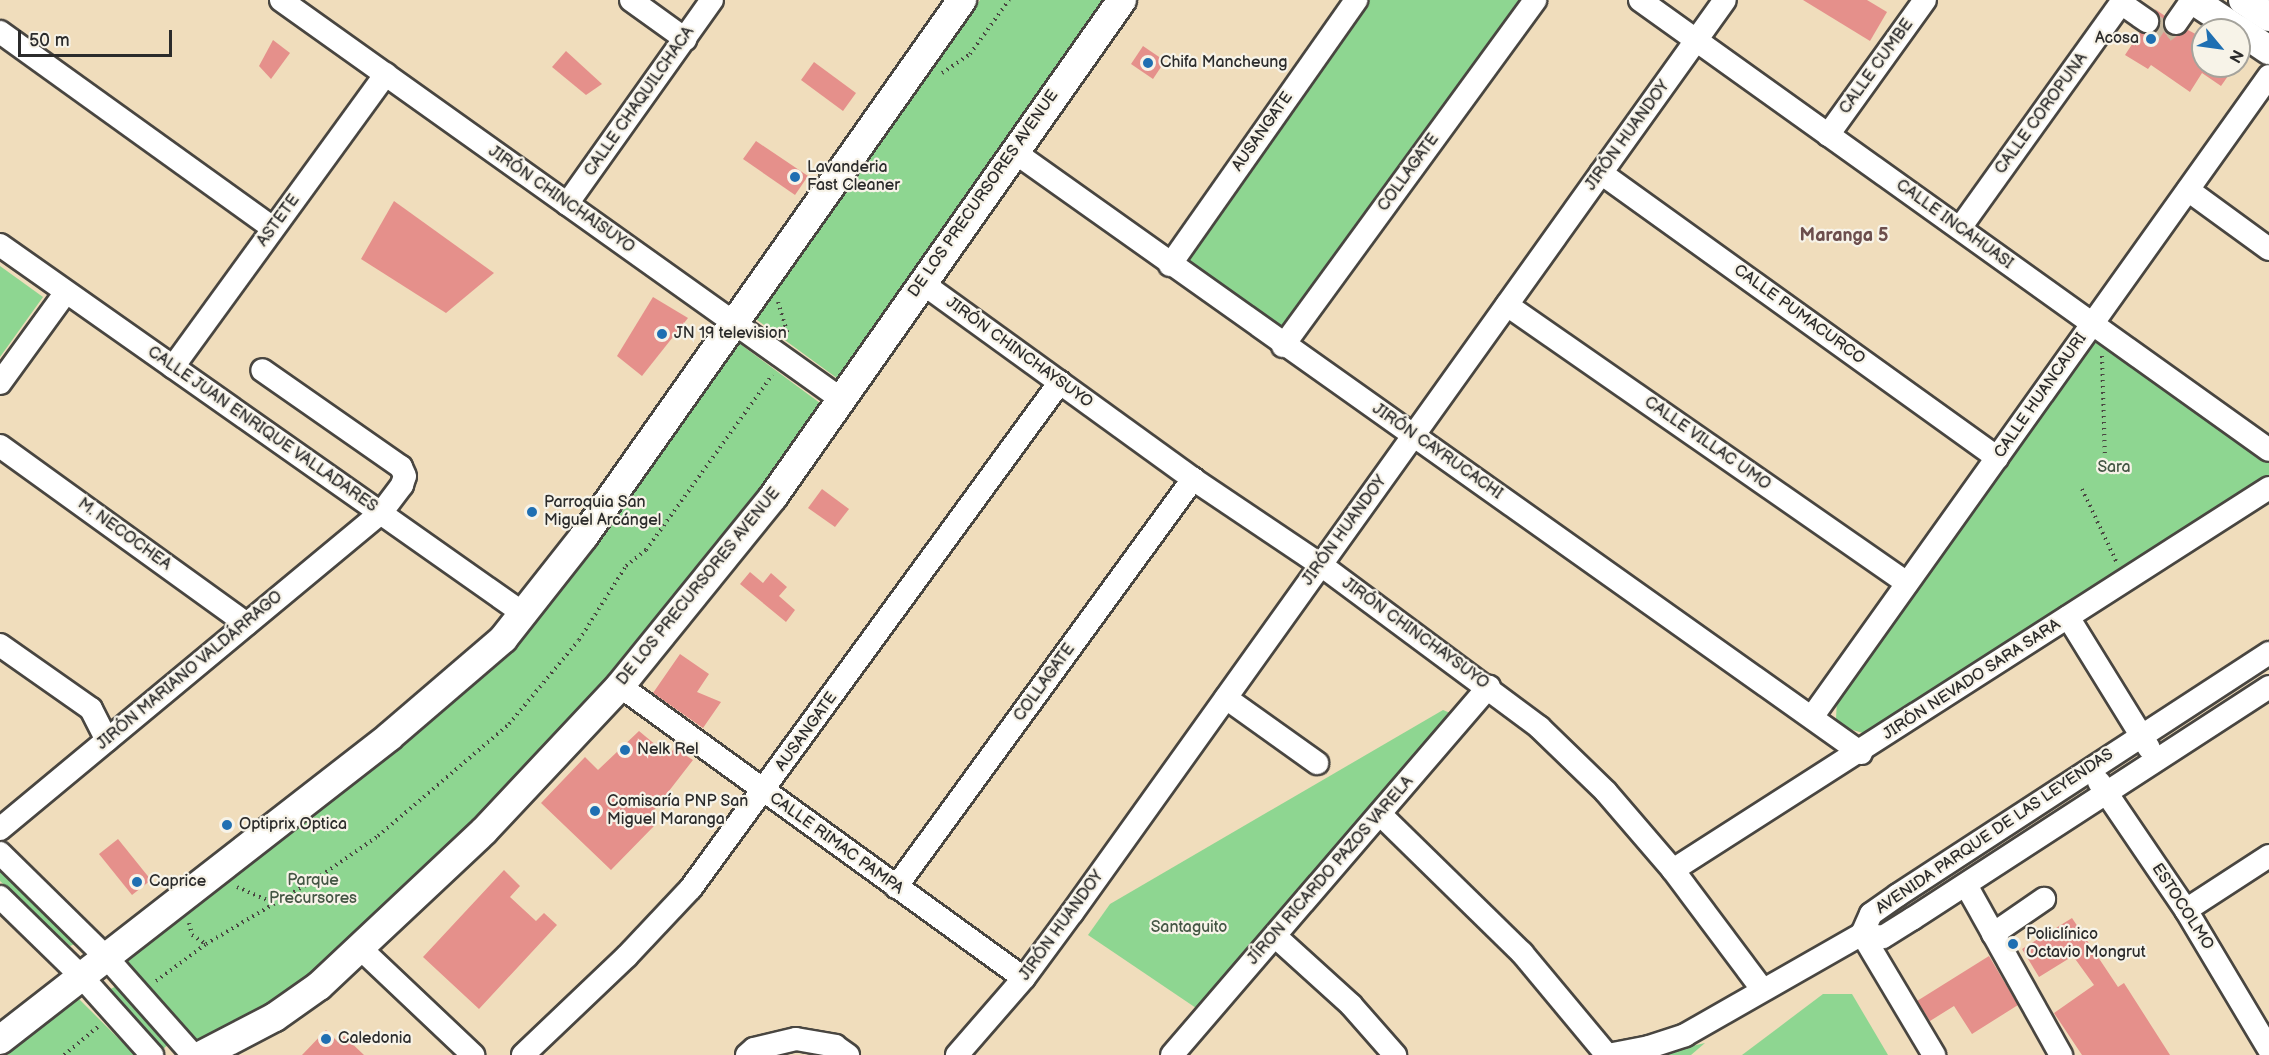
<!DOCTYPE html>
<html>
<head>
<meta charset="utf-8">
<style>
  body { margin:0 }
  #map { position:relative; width:2269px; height:1055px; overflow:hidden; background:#f0ddbc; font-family:"Balsamiq Sans",sans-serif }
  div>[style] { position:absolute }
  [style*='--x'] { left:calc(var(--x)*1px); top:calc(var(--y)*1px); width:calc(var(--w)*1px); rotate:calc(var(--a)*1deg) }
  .green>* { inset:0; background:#8ed691 }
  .building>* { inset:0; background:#e5908b }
  .minor-tunnel>* { height:22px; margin-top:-11px; transform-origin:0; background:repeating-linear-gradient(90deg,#c9b99f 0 22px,transparent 0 33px) }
  .path>* { height:4px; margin-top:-2px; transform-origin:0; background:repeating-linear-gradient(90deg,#494641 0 1.5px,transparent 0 6px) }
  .roads { filter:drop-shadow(2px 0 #494641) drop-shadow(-2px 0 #494641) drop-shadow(0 2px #494641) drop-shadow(0 -2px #494641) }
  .minor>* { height:22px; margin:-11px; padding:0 11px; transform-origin:11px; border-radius:11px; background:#fff }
  .major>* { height:28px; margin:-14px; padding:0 14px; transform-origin:14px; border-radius:14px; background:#fff }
  .dots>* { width:16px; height:16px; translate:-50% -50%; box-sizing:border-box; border:3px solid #f7f3e8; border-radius:50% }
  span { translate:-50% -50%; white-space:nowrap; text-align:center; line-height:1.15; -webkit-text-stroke:4.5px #f7f3e8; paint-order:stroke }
  .poi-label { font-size:16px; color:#2b2b2b }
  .right { translate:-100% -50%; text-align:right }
  .left { translate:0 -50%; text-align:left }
  .street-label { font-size:16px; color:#2b2b2b }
  .park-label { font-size:16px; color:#445644 }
  .neighbourhood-label { font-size:18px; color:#6c4e4d; font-weight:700 }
  .north { position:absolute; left:2191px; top:18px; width:60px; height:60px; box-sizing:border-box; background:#f7f3e8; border:2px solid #a5a39c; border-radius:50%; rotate:119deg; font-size:16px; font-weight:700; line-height:24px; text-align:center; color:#2b2b2b }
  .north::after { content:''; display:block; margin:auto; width:21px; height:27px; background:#1f6fb2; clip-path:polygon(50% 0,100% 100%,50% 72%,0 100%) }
  .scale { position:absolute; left:18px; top:30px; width:154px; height:27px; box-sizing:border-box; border:3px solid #2b2b2b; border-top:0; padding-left:8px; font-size:18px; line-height:21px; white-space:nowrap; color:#2b2b2b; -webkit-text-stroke:4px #f7f3e8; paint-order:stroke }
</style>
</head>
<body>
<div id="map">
  <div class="green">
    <div style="clip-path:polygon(980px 0,1113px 0,841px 381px,753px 317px)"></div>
    <div style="clip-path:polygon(1367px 0,1526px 0,1282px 333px,1184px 259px)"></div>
    <div style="clip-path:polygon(0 266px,43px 297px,0 357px)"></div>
    <div style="clip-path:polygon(736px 341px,824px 406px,620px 681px,364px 936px,275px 1003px,198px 1043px,121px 957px,522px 635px)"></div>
    <div style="clip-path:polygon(2099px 341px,2269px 463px,2269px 480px,1866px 734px,1843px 727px,1836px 719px,1837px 699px,2088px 343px)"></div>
    <div style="clip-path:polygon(1443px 710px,1455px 715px,1199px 1010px,1088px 935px,1110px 904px)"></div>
    <div style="clip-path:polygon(0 863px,79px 942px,70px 946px,0 881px)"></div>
    <div style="clip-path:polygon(117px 986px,170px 1043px,163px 1049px,156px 1047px,108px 990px)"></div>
    <div style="clip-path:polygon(1823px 994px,1852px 994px,1888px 1055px,1742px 1055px)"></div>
    <div style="clip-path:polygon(75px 995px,135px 1055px,3px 1055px)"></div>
    <div style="clip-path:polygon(1705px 1043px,1691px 1055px,1653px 1055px)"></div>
  </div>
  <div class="building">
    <div style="clip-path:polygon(1803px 0,1867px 0,1887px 12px,1870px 41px)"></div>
    <div style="clip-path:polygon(2155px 9px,2165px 16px,2164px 28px,2169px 34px,2181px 35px,2188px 30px,2203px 38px,2203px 66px,2235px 66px,2221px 86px,2202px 73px,2190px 92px,2151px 65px,2148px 69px,2125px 55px,2140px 32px,2152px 33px,2158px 28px,2159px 16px)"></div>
    <div style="clip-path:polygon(273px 40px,290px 53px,271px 79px,259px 66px)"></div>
    <div style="clip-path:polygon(1143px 46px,1165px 61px,1153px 79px,1131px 64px)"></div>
    <div style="clip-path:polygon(566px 51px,602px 84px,586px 95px,552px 67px)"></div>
    <div style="clip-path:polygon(814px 62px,856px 93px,843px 111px,801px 80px)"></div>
    <div style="clip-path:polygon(756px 141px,808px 176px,795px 195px,743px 159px)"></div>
    <div style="clip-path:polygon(394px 201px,494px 273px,446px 313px,361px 259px)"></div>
    <div style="clip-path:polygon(653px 297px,688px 318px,642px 376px,617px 356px)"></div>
    <div style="clip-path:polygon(822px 489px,849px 509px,835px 527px,808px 508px)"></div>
    <div style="clip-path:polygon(750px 572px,763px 583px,771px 573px,787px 587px,779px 596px,795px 610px,786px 622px,740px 584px)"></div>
    <div style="clip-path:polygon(680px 654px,709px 674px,697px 692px,721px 702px,703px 728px,653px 693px)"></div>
    <div style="clip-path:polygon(639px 731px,669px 756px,674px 748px,693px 760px,648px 818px,655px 825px,611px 870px,541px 803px,585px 757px,598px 770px)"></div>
    <div style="clip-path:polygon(118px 839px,151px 880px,132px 895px,99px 854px)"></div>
    <div style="clip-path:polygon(504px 870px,520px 886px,510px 897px,536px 921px,544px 913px,557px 925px,479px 1009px,423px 957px)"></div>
    <div style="clip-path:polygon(2072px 918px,2118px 987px,2124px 983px,2170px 1055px,2082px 1055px,2054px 1013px,2094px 985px,2073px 956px,2039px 977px,2022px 949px)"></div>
    <div style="clip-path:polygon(1989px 956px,2018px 1005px,1972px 1034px,1954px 1006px,1930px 1021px,1917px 1001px)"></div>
    <div style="clip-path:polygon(326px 1030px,338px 1042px,344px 1036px,364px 1055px,302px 1055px)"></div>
  </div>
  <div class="minor-tunnel">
    <div style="--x:2147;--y:21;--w:20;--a:33"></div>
    <div style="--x:2164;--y:32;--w:15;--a:-37"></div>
  </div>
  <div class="path">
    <div style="--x:942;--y:73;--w:34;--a:-34"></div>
    <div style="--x:970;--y:54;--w:67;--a:-54.2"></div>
    <div style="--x:778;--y:302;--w:34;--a:73"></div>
    <div style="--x:2102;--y:356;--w:100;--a:88.3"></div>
    <div style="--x:2082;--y:489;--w:80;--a:64.7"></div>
    <div style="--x:237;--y:887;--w:40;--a:23.4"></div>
    <div style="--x:189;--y:923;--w:12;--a:76"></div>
    <div style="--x:192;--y:935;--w:17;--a:33"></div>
    <div style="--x:156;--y:981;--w:62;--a:-36.5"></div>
    <div style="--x:206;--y:944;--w:128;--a:-30.6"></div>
    <div style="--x:316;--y:879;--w:75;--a:-34.7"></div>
    <div style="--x:378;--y:836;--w:172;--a:-40.5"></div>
    <div style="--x:509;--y:724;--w:109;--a:-50.2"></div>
    <div style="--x:579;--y:640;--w:88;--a:-57.6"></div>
    <div style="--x:626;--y:566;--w:26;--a:-39"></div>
    <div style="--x:646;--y:550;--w:216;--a:-54.2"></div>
    <div style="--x:64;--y:1055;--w:47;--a:-39.8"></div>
  </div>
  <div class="roads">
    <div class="minor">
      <div style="--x:281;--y:0;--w:688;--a:35.47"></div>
      <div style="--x:631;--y:0;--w:67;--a:35.8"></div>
      <div style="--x:1640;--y:0;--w:773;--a:35.58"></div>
      <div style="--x:2121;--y:3;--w:32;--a:35"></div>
      <div style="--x:2176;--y:23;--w:28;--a:-55"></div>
      <div style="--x:0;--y:32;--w:336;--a:35.7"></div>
      <div style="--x:1828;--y:135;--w:166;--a:-54.3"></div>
      <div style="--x:1013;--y:151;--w:1040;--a:35.37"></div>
      <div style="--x:1601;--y:173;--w:488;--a:35.7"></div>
      <div style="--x:2188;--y:190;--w:100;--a:36.1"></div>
      <div style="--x:567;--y:204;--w:250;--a:-54.6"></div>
      <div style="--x:1960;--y:228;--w:280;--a:-54.4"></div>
      <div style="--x:0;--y:245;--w:641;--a:35.15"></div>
      <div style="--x:1170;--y:265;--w:324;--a:-54.9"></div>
      <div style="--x:921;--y:282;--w:336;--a:35.9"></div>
      <div style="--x:1193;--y:479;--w:154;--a:33.9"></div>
      <div style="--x:1321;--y:565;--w:272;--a:36.6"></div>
      <div style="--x:1539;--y:727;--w:93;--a:44.1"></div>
      <div style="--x:1606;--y:792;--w:103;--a:49.3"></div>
      <div style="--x:1673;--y:870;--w:149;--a:53.2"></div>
      <div style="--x:1507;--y:305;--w:487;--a:34.8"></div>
      <div style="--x:1283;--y:346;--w:428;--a:-53.9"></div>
      <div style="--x:173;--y:367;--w:362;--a:-54"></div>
      <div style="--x:0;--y:383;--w:112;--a:-54"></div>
      <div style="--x:0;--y:446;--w:304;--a:35.8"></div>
      <div style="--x:2068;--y:617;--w:154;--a:58.3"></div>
      <div style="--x:0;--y:645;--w:111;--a:35.1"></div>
      <div style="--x:91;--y:709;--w:35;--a:63"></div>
      <div style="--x:620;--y:686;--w:498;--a:35.9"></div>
      <div style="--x:1226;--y:698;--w:112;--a:35.5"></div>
      <div style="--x:1812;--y:717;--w:787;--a:-54.51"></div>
      <div style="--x:2099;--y:782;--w:155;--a:55.8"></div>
      <div style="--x:2186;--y:910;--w:162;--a:59.2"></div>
      <div style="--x:1380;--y:814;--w:199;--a:44.4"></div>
      <div style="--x:1522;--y:953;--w:133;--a:50.2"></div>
      <div style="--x:0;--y:829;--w:495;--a:-39.7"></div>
      <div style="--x:381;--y:513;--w:35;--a:-53"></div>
      <div style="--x:402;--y:485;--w:9;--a:-72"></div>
      <div style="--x:405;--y:476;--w:10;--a:-114"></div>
      <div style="--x:401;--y:467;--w:169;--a:-145.1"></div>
      <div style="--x:0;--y:853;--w:150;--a:44.5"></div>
      <div style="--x:107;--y:958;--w:130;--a:48.4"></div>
      <div style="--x:1673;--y:870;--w:708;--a:-32.66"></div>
      <div style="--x:1966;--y:885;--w:195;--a:60.8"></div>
      <div style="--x:896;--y:887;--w:505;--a:-53.95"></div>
      <div style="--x:0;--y:897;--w:115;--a:44.3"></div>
      <div style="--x:82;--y:977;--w:105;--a:48.1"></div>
      <div style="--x:2186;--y:910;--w:99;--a:-33"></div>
      <div style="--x:1862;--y:934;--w:22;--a:-66"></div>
      <div style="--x:1871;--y:914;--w:33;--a:-35"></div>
      <div style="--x:1898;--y:895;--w:443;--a:-33.1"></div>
      <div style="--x:1862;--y:934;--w:21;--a:8"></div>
      <div style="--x:1883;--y:937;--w:34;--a:-32"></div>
      <div style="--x:1912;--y:919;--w:426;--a:-33"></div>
      <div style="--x:1862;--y:934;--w:141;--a:59.2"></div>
      <div style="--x:1993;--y:934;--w:62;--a:-34.5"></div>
      <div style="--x:1275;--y:936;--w:103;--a:42.2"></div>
      <div style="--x:1351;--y:1005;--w:67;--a:48.7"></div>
      <div style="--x:360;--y:948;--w:156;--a:43.4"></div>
      <div style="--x:523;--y:1055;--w:144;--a:-43.6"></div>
      <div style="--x:627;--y:956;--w:93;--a:-46.7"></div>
      <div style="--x:691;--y:888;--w:626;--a:-53.9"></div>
      <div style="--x:747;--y:1055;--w:9;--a:-41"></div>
      <div style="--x:754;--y:1049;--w:43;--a:-13.4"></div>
      <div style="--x:796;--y:1039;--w:40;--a:10"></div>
      <div style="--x:835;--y:1046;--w:16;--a:35"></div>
      <div style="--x:957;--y:1055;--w:102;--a:-49"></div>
      <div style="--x:1024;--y:978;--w:81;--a:-53.6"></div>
      <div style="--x:1072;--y:913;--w:1122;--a:-54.43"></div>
      <div style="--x:1172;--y:1055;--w:486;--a:-49.3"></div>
      <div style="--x:1608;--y:1055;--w:42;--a:-11"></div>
      <div style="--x:1649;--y:1047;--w:38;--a:-18"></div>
      <div style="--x:1685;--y:1035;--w:204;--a:-29.7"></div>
    </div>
    <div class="major">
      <div style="--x:2193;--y:0;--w:54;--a:33.7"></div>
      <div style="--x:2243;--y:0;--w:31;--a:33"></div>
      <div style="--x:2239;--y:30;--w:36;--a:34"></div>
      <div style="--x:0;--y:1040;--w:494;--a:-37.9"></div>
      <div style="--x:390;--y:736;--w:149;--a:-40.6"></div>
      <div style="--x:503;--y:639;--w:131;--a:-51.8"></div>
      <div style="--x:584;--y:536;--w:656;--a:-54.81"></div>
      <div style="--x:202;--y:1055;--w:82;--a:-27.5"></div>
      <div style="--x:275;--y:1017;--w:54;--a:-35.2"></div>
      <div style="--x:319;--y:986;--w:226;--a:-43.2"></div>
      <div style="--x:484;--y:831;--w:199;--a:-46.8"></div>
      <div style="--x:620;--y:686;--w:243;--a:-51"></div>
      <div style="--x:773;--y:497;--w:607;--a:-54.92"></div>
    </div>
  </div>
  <div class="dots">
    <div style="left:2151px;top:39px;background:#1f6fb2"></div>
    <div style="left:1148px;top:63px;background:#1f6fb2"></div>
    <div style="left:795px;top:177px;background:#1f6fb2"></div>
    <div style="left:662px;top:334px;background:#1f6fb2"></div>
    <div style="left:532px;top:512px;background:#1f6fb2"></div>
    <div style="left:625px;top:750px;background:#1f6fb2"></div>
    <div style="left:595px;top:811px;background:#1f6fb2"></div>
    <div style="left:227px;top:825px;background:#1f6fb2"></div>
    <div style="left:137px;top:882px;background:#1f6fb2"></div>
    <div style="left:2013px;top:944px;background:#1f6fb2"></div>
    <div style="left:326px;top:1039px;background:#1f6fb2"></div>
  </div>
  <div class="poi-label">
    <span class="right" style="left:2139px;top:39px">Acosa</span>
    <span class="left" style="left:1160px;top:63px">Chifa Mancheung</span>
    <span class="left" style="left:807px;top:177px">Lavanderia<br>Fast Cleaner</span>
    <span class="left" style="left:674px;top:334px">JN 19 television</span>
    <span class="left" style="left:544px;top:512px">Parroquia San<br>Miguel Arcángel</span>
    <span class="left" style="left:637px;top:750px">Nelk Rel</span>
    <span class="left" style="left:607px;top:811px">Comisaría PNP San<br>Miguel Maranga</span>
    <span class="left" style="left:239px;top:825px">Optiprix Optica</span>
    <span class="left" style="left:149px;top:882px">Caprice</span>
    <span class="left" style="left:2026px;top:944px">Policlínico<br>Octavio Mongrut</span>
    <span class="left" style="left:338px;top:1039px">Caledonia</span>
  </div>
  <div class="street-label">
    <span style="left:1877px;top:67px;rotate:-54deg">CALLE CUMBE</span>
    <span style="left:640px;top:102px;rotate:-55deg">CALLE CHAQUILCHACA</span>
    <span style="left:2042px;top:114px;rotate:-54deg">CALLE COROPUNA</span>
    <span style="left:1263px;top:132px;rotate:-55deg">AUSANGATE</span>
    <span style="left:1628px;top:136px;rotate:-54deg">JIRÓN HUANDOY</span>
    <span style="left:1409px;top:173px;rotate:-54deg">COLLAGATE</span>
    <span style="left:984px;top:194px;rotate:-55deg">DE LOS PRECURSORES AVENUE</span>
    <span style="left:561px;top:200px;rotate:35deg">JIRÓN CHINCHAISUYO</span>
    <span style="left:279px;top:221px;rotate:-54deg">ASTETE</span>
    <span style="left:1954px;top:225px;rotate:36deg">CALLE INCAHUASI</span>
    <span style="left:1799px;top:315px;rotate:36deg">CALLE PUMACURCO</span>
    <span style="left:1019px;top:353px;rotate:36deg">JIRÓN CHINCHAYSUYO</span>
    <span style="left:2041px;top:396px;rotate:-55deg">CALLE HUANCAURI</span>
    <span style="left:262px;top:430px;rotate:35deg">CALLE JUAN ENRIQUE VALLADARES</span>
    <span style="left:1707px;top:444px;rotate:35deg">CALLE VILLAC UMO</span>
    <span style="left:1437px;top:452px;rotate:35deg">JIRÓN CAYRUCACHI</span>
    <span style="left:1345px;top:531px;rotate:-54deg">JIRÓN HUANDOY</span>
    <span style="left:124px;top:535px;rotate:36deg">M. NECOCHEA</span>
    <span style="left:699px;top:587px;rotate:-51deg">DE LOS PRECURSORES AVENUE</span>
    <span style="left:1415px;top:634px;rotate:36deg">JIRÓN CHINCHAYSUYO</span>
    <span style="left:190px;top:671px;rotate:-40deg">JIRÓN MARIANO VALDÁRRAGO</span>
    <span style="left:1972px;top:680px;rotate:-33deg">JIRÓN NEVADO SARA SARA</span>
    <span style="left:1045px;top:683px;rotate:-54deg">COLLAGATE</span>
    <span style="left:807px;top:732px;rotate:-54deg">AUSANGATE</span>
    <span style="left:1995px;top:832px;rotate:-34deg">AVENIDA PARQUE DE LAS LEYENDAS</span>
    <span style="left:836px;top:844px;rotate:36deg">CALLE RIMAC PAMPA</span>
    <span style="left:1331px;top:871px;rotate:-49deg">JÍRON RICARDO PAZOS VARELA</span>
    <span style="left:2182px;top:907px;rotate:57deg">ESTOCOLMO</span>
    <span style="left:1062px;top:926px;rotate:-54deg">JIRÓN HUANDOY</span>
  </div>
  <div class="park-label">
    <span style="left:2114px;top:468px">Sara</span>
    <span style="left:313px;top:890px">Parque<br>Precursores</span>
    <span style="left:1189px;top:928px">Santaguito</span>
  </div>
  <div class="neighbourhood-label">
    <span style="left:1844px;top:236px">Maranga 5</span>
  </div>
  <div class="north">N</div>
  <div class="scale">50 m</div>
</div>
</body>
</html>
